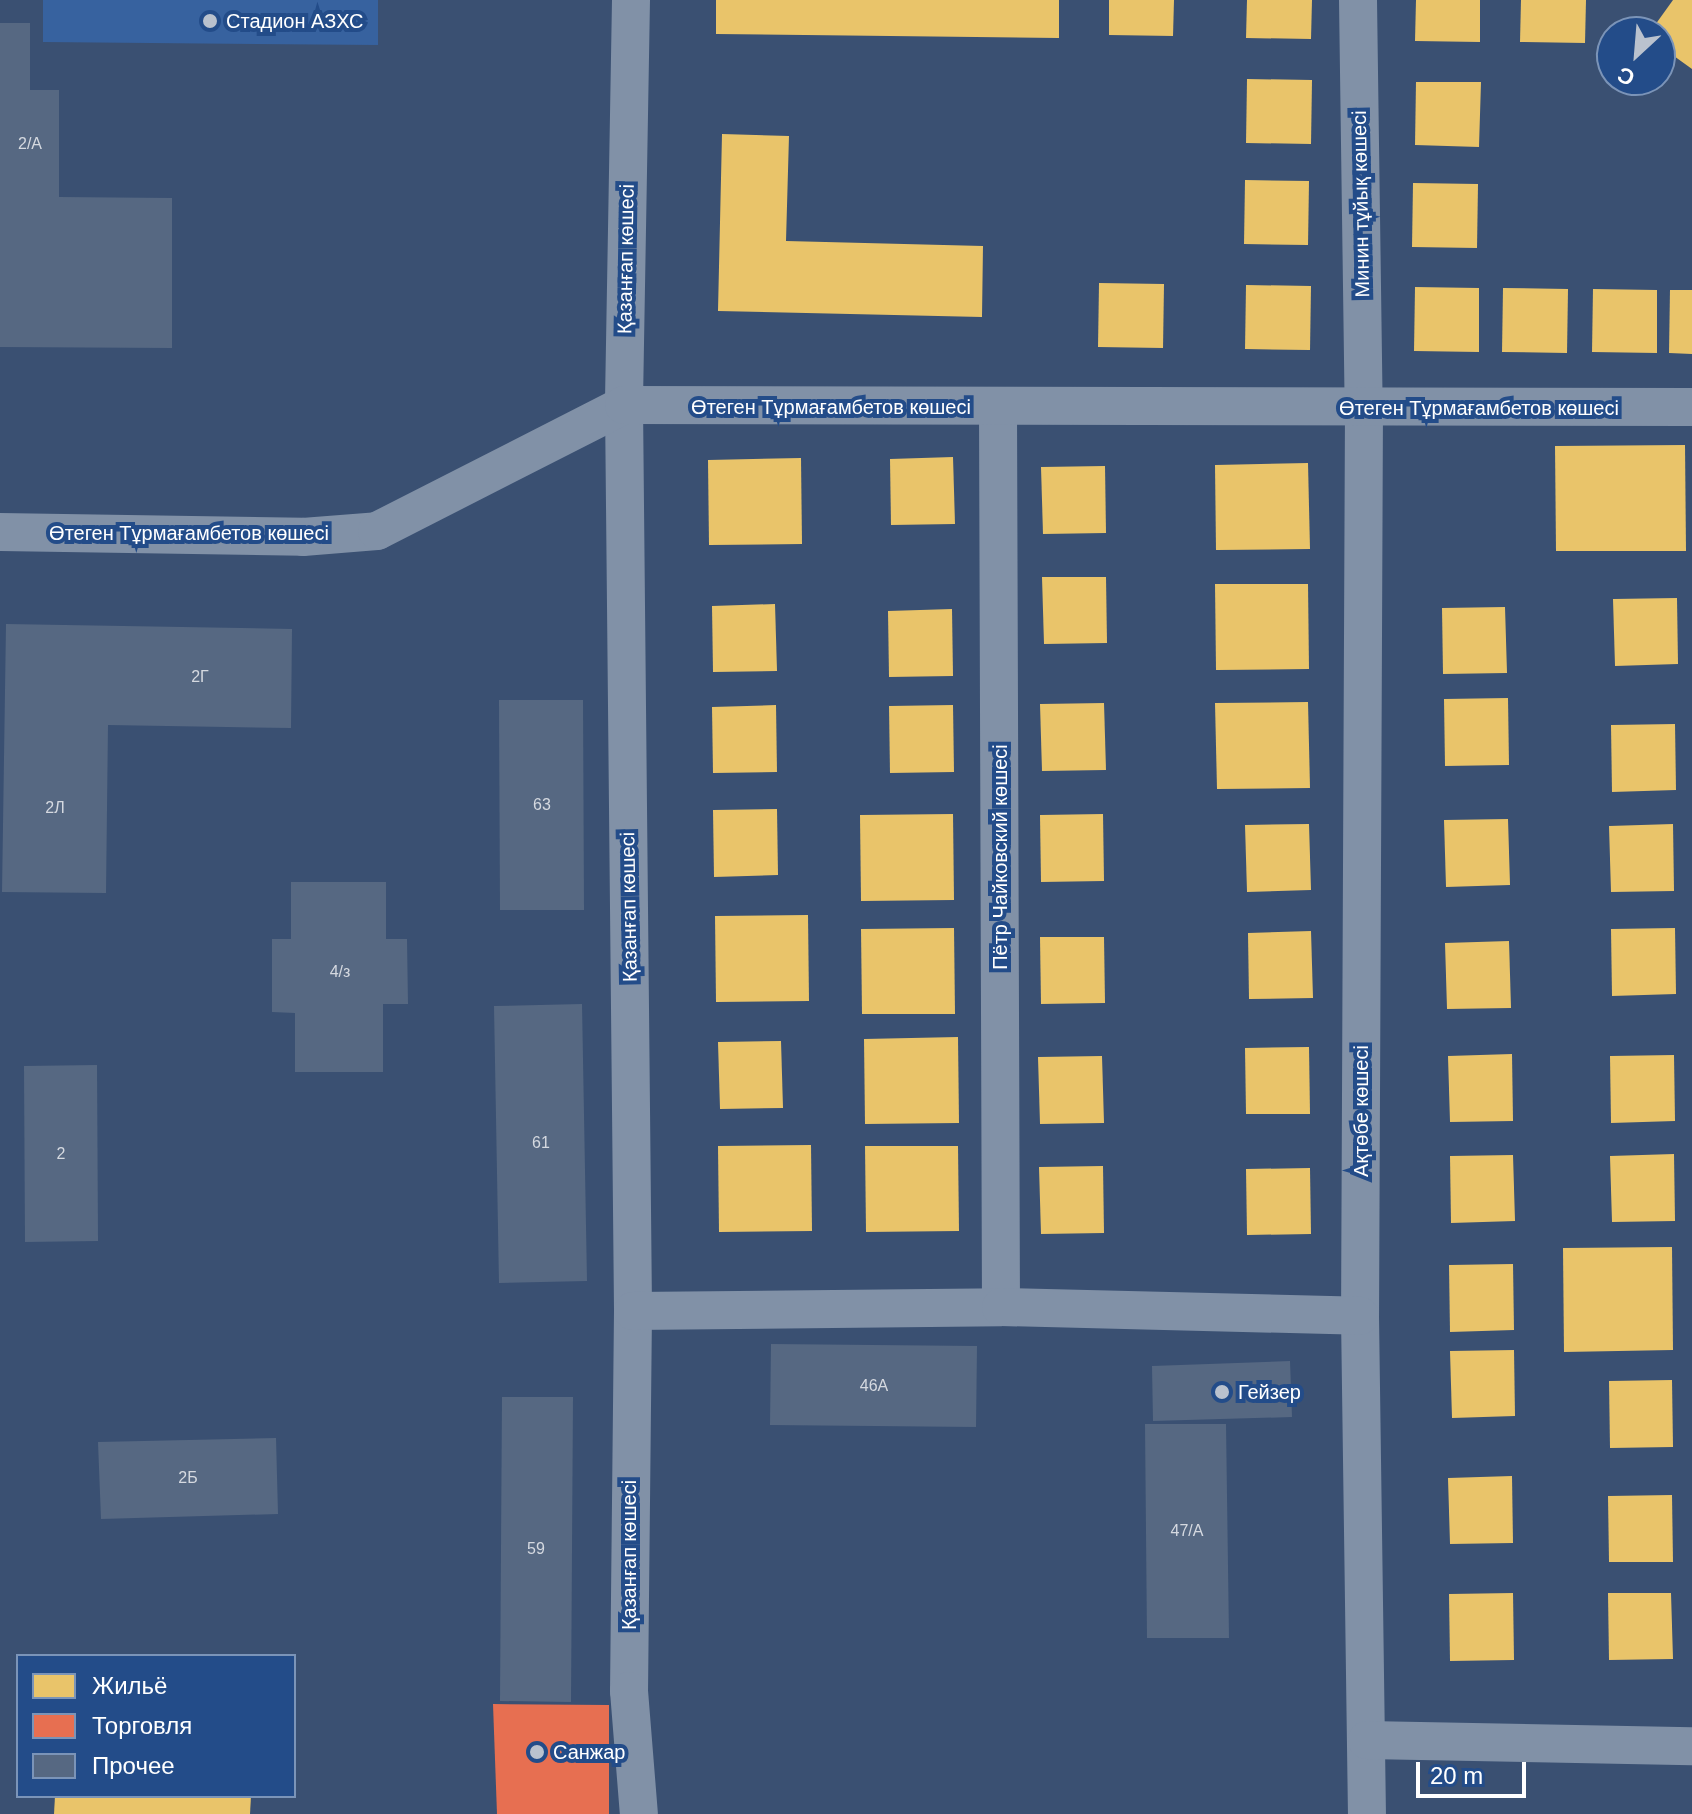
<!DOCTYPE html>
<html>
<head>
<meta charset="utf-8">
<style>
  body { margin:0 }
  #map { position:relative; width:1692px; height:1814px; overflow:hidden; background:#3a5072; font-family:Arial,sans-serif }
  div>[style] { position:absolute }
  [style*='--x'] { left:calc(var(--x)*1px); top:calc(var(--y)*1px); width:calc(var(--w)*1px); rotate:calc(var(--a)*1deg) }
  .green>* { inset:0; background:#37629f }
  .homes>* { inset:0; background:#e9c46a }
  .shops>* { inset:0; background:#e76f51 }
  .building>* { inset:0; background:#566882 }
  .street>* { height:38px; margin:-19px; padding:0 19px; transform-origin:19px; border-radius:19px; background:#8191a7 }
  .dots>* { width:22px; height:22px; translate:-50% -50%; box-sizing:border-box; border:4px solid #234c89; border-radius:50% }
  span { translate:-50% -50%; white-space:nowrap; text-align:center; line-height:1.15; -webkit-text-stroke:8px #234c89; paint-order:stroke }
  .number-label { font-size:16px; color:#d5d9e0 }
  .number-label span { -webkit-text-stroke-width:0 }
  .poi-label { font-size:20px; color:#fff }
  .left { translate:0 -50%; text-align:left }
  .street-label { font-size:20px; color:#fff }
  .legend { position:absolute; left:16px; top:1654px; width:280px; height:144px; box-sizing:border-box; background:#234c89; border:2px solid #7b94b8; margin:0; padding:10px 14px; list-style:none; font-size:24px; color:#fff }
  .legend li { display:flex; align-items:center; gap:16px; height:40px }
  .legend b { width:40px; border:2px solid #7b94b8 }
  .north { position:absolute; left:1596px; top:16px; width:80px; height:80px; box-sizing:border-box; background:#234c89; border:2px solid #7b94b8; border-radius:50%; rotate:206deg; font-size:22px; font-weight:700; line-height:32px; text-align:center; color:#fff }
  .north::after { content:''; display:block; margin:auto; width:28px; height:36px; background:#bac2ce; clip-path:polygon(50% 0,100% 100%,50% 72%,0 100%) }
  .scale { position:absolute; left:1416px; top:1762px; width:110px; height:36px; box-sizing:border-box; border:4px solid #fff; border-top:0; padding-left:10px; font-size:24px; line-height:28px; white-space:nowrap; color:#fff; -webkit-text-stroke:6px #234c89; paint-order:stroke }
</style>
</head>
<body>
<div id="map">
  <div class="green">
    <div style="clip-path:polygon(43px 0,378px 0,378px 45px,43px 42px)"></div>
  </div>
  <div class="homes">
    <div style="clip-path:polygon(716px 0,1059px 0,1059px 38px,716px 34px)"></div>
    <div style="clip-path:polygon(1109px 0,1174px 0,1173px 36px,1109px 35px)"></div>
    <div style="clip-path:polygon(1247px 0,1312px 0,1311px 39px,1246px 38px)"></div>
    <div style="clip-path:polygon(1416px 0,1480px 0,1480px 42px,1415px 41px)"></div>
    <div style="clip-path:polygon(1521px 0,1586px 0,1585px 43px,1520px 42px)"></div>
    <div style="clip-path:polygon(1673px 0,1692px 0,1692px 69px,1660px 46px,1660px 32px,1650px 32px)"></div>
    <div style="clip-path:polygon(1247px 79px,1312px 80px,1311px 144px,1246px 143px)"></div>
    <div style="clip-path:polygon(1416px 82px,1481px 82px,1479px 147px,1415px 145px)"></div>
    <div style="clip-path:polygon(722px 134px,789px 136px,786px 241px,983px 246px,982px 317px,718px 311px)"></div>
    <div style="clip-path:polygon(1245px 180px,1309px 181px,1308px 245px,1244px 244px)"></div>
    <div style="clip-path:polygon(1413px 183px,1478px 184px,1477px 248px,1412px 247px)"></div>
    <div style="clip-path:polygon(1099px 283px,1164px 284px,1163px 348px,1098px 347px)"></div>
    <div style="clip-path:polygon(1246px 285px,1311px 286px,1310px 350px,1245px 349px)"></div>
    <div style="clip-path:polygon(1415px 287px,1479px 288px,1479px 352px,1414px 351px)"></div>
    <div style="clip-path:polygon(1503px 288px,1568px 289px,1567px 353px,1502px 352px)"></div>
    <div style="clip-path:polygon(1593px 289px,1657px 290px,1657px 353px,1592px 352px)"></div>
    <div style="clip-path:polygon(1670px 290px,1692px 290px,1692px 354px,1669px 353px)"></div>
    <div style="clip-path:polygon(1685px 445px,1686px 551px,1556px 551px,1555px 446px)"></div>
    <div style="clip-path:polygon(953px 457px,955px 524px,891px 525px,890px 459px)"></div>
    <div style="clip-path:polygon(801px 458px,802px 544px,709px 545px,708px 460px)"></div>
    <div style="clip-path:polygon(1308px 463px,1310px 549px,1216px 550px,1215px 465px)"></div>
    <div style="clip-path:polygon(1105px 466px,1106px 533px,1043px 534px,1041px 467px)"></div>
    <div style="clip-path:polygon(1042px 577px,1106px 577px,1107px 643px,1044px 644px)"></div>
    <div style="clip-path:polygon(1215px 584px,1308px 584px,1309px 669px,1216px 670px)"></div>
    <div style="clip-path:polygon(1677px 598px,1678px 664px,1615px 666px,1613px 599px)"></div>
    <div style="clip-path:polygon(775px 604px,777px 671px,713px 672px,712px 606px)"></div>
    <div style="clip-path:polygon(1505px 607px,1507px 673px,1443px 674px,1442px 608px)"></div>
    <div style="clip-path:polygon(952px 609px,953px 676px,889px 677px,888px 611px)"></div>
    <div style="clip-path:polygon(1508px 698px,1509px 765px,1445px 766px,1444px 699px)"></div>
    <div style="clip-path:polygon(1308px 702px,1310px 788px,1217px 789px,1215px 703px)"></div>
    <div style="clip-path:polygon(1104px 703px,1106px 770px,1042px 771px,1040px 704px)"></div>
    <div style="clip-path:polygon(776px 705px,777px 772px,713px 773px,712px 707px)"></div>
    <div style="clip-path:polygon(953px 705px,954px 772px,890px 773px,889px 706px)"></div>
    <div style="clip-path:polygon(1675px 724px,1676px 790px,1612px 792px,1611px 725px)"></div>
    <div style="clip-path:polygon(777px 809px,778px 875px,714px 877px,713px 810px)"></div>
    <div style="clip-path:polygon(953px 814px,954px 900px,861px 901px,860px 815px)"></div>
    <div style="clip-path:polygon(1103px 814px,1104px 881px,1041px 882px,1040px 815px)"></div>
    <div style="clip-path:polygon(1508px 819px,1510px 885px,1446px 887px,1444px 820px)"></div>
    <div style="clip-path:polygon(1309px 824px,1311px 890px,1247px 892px,1245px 825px)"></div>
    <div style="clip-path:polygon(1673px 824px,1674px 891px,1611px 892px,1609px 826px)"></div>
    <div style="clip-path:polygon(808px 915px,809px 1001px,716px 1002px,715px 916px)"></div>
    <div style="clip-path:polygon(954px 928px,955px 1014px,862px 1014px,861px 929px)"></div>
    <div style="clip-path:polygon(1675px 928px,1676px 994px,1612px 996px,1611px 929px)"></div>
    <div style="clip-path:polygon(1311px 931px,1313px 998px,1249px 999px,1248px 933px)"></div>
    <div style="clip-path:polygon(1040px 937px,1104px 937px,1105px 1003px,1041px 1004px)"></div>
    <div style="clip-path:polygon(1509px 941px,1511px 1008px,1447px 1009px,1445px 943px)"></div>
    <div style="clip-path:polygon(958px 1037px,959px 1123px,865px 1124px,864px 1039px)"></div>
    <div style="clip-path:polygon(781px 1041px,783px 1108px,720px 1109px,718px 1042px)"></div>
    <div style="clip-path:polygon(1309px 1047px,1310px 1114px,1246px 1114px,1245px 1048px)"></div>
    <div style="clip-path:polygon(1512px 1054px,1513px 1121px,1450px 1122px,1448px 1056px)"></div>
    <div style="clip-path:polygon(1674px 1055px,1675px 1121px,1611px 1123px,1610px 1056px)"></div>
    <div style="clip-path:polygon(1102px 1056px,1104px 1123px,1040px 1124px,1038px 1057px)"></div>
    <div style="clip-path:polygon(811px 1145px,812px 1231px,719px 1232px,718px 1146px)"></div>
    <div style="clip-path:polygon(865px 1146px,958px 1146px,959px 1231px,866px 1232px)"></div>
    <div style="clip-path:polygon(1674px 1154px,1675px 1221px,1612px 1222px,1610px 1156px)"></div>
    <div style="clip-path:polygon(1513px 1155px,1515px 1221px,1451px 1223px,1450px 1156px)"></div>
    <div style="clip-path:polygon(1103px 1166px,1104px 1233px,1041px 1234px,1039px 1167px)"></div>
    <div style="clip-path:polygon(1310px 1168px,1311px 1234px,1247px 1235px,1246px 1169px)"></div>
    <div style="clip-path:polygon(1672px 1247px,1673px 1350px,1564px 1352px,1563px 1248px)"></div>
    <div style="clip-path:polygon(1513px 1264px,1514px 1330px,1450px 1332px,1449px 1265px)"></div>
    <div style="clip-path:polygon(1514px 1350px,1515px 1416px,1452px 1418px,1450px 1351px)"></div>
    <div style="clip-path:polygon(1672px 1380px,1673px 1447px,1610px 1448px,1609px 1381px)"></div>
    <div style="clip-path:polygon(1512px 1476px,1513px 1543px,1450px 1544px,1448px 1478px)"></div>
    <div style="clip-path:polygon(1672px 1495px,1673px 1562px,1609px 1562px,1608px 1496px)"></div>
    <div style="clip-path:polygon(1513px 1593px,1514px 1660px,1450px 1661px,1449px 1594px)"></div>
    <div style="clip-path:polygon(1608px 1593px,1671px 1593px,1673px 1659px,1609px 1660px)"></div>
    <div style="clip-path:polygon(55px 1796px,251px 1796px,250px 1814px,54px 1814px)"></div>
  </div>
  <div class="shops">
    <div style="clip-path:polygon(493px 1704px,609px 1705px,609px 1814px,497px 1814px)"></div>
  </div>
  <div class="building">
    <div style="clip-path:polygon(0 23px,30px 23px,30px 90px,59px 90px,59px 197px,172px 198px,172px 348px,0 347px)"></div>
    <div style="clip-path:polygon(6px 624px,292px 629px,291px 728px,108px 725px,106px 893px,2px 892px)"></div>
    <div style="clip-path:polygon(499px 700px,583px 700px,584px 910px,500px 910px)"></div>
    <div style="clip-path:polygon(291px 882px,386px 882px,386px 939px,407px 939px,408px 1004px,383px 1004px,383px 1072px,295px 1072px,295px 1013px,272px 1012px,272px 939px,291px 939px)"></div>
    <div style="clip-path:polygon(582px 1004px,587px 1281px,499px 1283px,494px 1006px)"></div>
    <div style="clip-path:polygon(97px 1065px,98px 1241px,25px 1242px,24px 1066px)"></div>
    <div style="clip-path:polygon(771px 1344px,977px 1346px,976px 1427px,770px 1425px)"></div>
    <div style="clip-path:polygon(1290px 1361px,1292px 1417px,1153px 1421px,1152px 1366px)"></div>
    <div style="clip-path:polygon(502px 1397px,573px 1397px,571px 1702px,500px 1701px)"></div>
    <div style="clip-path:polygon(1145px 1424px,1226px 1424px,1229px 1638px,1147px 1638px)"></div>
    <div style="clip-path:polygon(276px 1438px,278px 1514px,101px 1519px,98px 1442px)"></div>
  </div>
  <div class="street">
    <div style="--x:631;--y:0;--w:405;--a:91"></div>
    <div style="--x:624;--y:405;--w:906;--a:89.43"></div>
    <div style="--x:633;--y:1311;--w:380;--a:90.6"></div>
    <div style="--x:629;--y:1691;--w:123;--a:85.4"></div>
    <div style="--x:1358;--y:0;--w:408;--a:89.2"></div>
    <div style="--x:1364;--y:408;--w:908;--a:90.25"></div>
    <div style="--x:1360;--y:1316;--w:498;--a:89.2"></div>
    <div style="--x:998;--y:408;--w:899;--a:89.81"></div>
    <div style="--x:0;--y:532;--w:303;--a:0.9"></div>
    <div style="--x:303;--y:537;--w:74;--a:-4.6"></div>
    <div style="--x:377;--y:531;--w:277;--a:-27"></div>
    <div style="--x:624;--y:405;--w:1068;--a:0.11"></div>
    <div style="--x:633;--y:1311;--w:368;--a:-0.6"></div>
    <div style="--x:1001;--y:1307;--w:359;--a:1.4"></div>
    <div style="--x:1367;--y:1740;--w:325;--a:1.1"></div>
  </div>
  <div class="dots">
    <div style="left:210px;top:21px;background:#bac2ce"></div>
    <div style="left:1222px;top:1392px;background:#bac2ce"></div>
    <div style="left:537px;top:1752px;background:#bac2ce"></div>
  </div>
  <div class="number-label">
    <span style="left:30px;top:144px">2/А</span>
    <span style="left:200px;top:677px">2Г</span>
    <span style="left:542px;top:805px">63</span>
    <span style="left:55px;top:808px">2Л</span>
    <span style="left:340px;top:972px">4/з</span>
    <span style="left:541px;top:1143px">61</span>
    <span style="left:61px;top:1154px">2</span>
    <span style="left:874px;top:1386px">46А</span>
    <span style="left:188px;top:1478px">2Б</span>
    <span style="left:1187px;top:1531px">47/А</span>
    <span style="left:536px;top:1549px">59</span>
  </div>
  <div class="poi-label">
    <span class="left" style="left:226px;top:21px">Стадион АЗХС</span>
    <span class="left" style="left:1238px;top:1392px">Гейзер</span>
    <span class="left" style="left:553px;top:1752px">Санжар</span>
  </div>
  <div class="street-label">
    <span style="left:1361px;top:204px;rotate:-91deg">Минин тұйық көшесі</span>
    <span style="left:626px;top:259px;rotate:-89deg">Қазанғап көшесі</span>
    <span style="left:831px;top:407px">Өтеген Тұрмағамбетов көшесі</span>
    <span style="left:1479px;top:408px">Өтеген Тұрмағамбетов көшесі</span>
    <span style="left:189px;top:533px">Өтеген Тұрмағамбетов көшесі</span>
    <span style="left:1000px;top:857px;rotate:-90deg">Пётр Чайковский көшесі</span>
    <span style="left:629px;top:907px;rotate:-91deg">Қазанғап көшесі</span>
    <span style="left:1361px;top:1111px;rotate:-90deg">Ақтөбе көшесі</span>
    <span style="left:629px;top:1555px;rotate:-90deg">Қазанғап көшесі</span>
  </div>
  <ul class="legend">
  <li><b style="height:22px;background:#e9c46a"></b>Жильё</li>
  <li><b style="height:22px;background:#e76f51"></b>Торговля</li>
  <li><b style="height:22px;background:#566882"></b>Прочее</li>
  </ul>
  <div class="north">С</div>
  <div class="scale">20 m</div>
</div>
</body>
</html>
